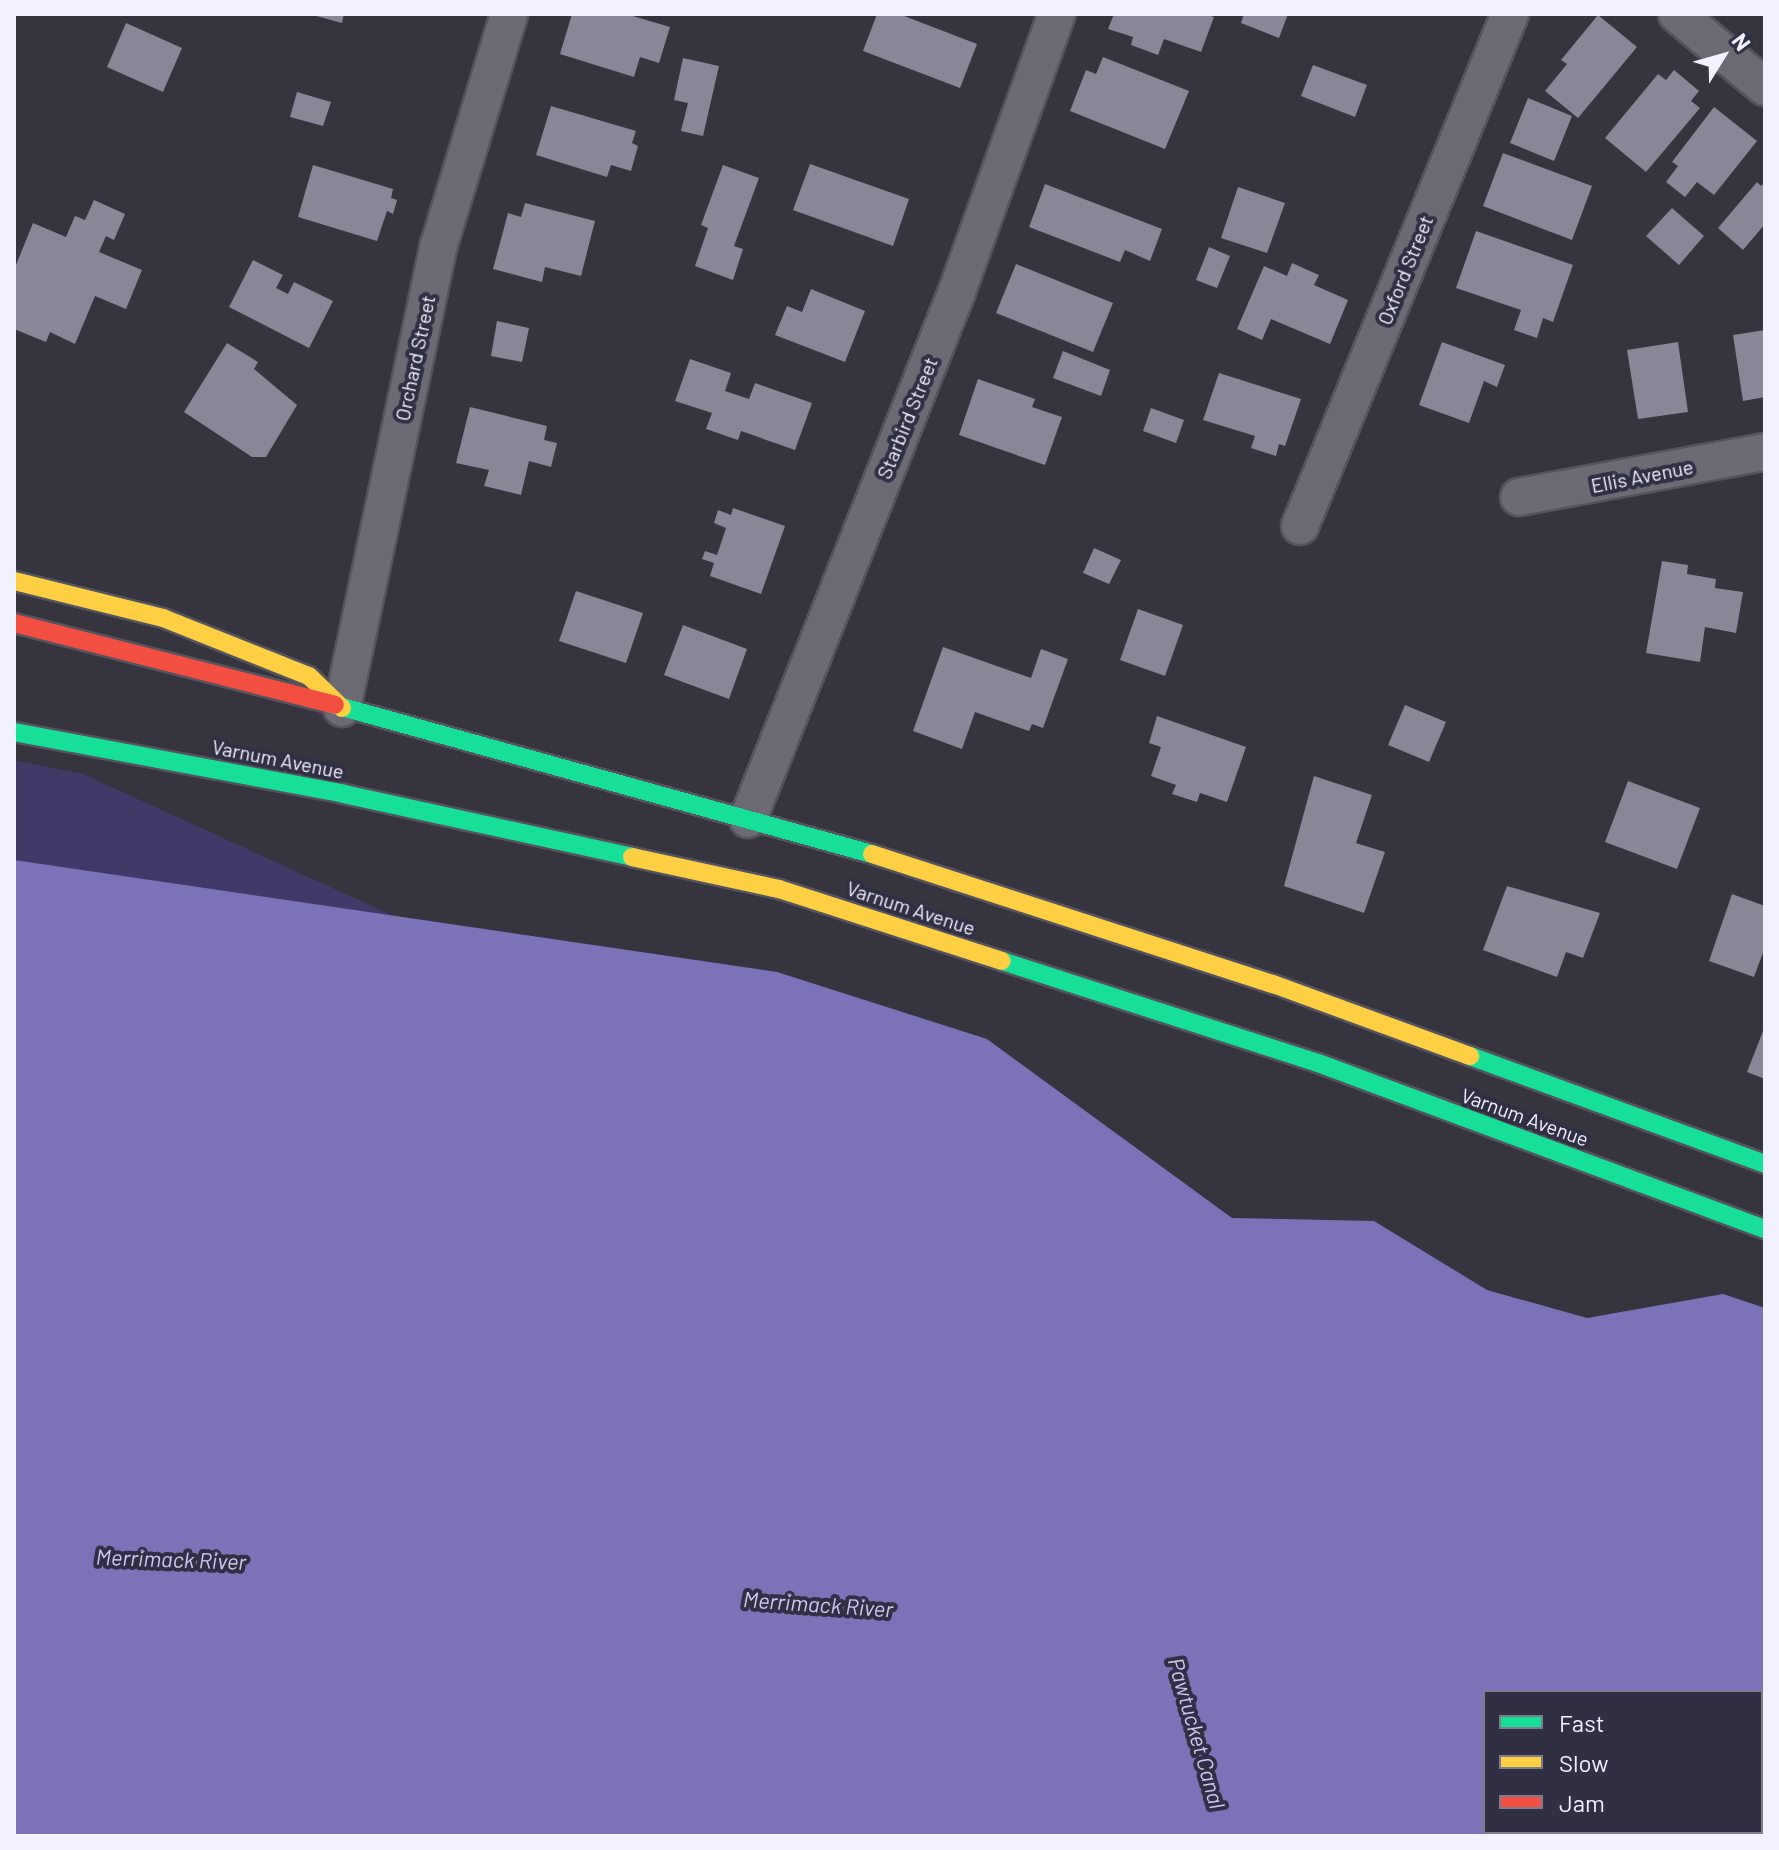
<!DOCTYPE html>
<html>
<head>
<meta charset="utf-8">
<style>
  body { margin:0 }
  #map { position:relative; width:1779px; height:1850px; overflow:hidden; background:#35343f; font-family:Barlow,sans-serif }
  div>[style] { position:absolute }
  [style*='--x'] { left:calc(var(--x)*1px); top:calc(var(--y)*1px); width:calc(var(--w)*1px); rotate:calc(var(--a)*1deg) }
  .green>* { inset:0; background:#413a68 }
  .water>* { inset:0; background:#7c72b8 }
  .building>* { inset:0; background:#898698 }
  .roads { filter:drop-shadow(2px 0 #54535e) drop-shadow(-2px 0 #54535e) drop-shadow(0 2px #54535e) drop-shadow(0 -2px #54535e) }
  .street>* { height:36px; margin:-18px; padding:0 18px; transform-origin:18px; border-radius:18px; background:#6c6b75 }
  .fast>* { height:18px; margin:-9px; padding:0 9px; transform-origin:9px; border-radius:9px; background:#16e098 }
  .slow>* { height:18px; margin:-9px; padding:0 9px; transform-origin:9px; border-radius:9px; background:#ffcf43 }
  .jam>* { height:18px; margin:-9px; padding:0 9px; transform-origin:9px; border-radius:9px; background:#f24e42 }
  span { translate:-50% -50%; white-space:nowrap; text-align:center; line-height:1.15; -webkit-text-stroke:8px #312f44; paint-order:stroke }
  .street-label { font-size:20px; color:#f2f1ff }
  .water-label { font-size:22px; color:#cdc9f2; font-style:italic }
  .frame { position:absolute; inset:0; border:16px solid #f2f1ff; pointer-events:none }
  .legend { position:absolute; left:1483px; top:1690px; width:280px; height:144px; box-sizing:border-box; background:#312f44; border:2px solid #7e7d8f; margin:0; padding:10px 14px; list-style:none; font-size:24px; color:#f2f1ff }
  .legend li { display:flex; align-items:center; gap:16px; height:40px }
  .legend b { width:40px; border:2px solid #7e7d8f }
  .north { position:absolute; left:1683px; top:16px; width:80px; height:80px; -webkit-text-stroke:6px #312f44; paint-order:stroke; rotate:53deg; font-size:22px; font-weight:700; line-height:32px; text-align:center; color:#f2f1ff }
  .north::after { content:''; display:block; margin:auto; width:28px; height:36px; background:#f2f1ff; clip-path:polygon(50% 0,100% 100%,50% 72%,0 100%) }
</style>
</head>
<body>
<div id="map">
  <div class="green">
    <div style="clip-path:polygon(14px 760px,83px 774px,398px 918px,14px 860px)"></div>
  </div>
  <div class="water">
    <div style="clip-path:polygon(evenodd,14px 860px,777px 972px,987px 1039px,1232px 1218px,1374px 1221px,1487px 1290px,1587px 1318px,1723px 1294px,1765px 1308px,1765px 1836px,14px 1836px,14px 860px,1485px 1692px,1761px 1692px,1761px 1832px,1485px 1832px,1485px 1692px)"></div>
  </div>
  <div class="building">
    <div style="clip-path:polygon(309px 14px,344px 14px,342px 23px)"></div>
    <div style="clip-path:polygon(572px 14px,626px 14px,670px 27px,659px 63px,640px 57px,634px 77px,560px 54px)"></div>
    <div style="clip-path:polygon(877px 14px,899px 14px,977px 44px,960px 88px,863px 51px)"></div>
    <div style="clip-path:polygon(1114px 14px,1204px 14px,1214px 17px,1201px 52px,1164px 39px,1158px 55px,1131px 45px,1133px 37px,1108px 29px)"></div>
    <div style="clip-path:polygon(1244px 14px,1288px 14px,1279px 38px,1241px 23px)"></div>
    <div style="clip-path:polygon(1598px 15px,1637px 47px,1578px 118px,1545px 91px,1567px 64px,1561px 60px)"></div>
    <div style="clip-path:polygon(126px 23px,182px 48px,163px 92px,107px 67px)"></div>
    <div style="clip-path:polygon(1103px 57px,1189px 91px,1165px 149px,1070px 111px,1086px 70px,1096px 74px)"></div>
    <div style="clip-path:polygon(683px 58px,719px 66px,703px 136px,681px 131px,688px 103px,674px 100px)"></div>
    <div style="clip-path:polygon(1313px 65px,1367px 85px,1355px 117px,1301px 96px)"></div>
    <div style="clip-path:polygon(1674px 70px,1699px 91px,1691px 101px,1700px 108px,1646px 172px,1605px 138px,1658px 74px,1666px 80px)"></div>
    <div style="clip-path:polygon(297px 92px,331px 102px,323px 126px,290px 117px)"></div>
    <div style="clip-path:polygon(1528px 98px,1572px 116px,1554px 161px,1510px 143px)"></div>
    <div style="clip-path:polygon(551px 106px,636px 131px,632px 143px,638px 146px,631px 171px,611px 165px,607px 177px,536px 155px)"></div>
    <div style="clip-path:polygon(1714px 107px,1757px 141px,1714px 195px,1697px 182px,1685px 197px,1666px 182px,1678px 166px,1672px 162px)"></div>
    <div style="clip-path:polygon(1503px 153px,1592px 186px,1572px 240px,1483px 206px)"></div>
    <div style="clip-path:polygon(810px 164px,909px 199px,893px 246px,793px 210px)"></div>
    <div style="clip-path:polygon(313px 165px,393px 189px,391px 198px,397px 200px,393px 214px,387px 211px,377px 241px,298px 217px)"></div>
    <div style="clip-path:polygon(723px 165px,759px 178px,734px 246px,743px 249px,733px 280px,695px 266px,708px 228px,701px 225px)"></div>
    <div style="clip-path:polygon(1757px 182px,1761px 186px,1765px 182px,1765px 224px,1743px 250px,1718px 228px)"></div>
    <div style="clip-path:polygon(1045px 184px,1162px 229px,1150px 261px,1125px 250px,1120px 262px,1029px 227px)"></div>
    <div style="clip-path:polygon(1238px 187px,1285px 203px,1267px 253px,1221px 238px)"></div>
    <div style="clip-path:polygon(94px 200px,125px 214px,114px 240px,106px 236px,99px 252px,142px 270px,126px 309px,95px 296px,75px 344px,50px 332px,46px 342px,14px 329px,14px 270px,33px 223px,66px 237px,75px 216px,85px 220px)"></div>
    <div style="clip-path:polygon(525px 203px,595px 221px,581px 276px,545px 267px,542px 282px,493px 269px,508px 213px,521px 217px)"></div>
    <div style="clip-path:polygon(1672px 208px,1704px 236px,1679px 265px,1646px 236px)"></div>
    <div style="clip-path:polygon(1476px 231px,1573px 265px,1553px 322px,1543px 318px,1537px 338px,1514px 330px,1521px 310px,1456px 288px)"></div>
    <div style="clip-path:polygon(1209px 247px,1230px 256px,1217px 288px,1196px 280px)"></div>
    <div style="clip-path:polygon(253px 260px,283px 275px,276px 288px,288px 294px,294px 282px,333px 301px,309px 348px,229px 307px)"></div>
    <div style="clip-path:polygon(1292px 263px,1319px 275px,1314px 285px,1348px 300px,1330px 344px,1271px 319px,1262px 340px,1237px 329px,1264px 266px,1287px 276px)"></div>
    <div style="clip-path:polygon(1016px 264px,1113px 303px,1093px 352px,996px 313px)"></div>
    <div style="clip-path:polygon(811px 289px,865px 311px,845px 362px,775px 335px,787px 306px,802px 312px)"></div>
    <div style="clip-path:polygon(497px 321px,529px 328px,522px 362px,491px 356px)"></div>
    <div style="clip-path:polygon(1765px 330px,1765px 397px,1743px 401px,1733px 335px)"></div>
    <div style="clip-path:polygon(1442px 342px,1505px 365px,1497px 387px,1484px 381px,1469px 423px,1419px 405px)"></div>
    <div style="clip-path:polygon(1678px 342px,1688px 412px,1638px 419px,1627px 350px)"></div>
    <div style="clip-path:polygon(227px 343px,258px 362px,254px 369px,297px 405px,266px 457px,252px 457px,184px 412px)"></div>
    <div style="clip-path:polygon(1063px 351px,1110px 370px,1101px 396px,1053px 378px)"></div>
    <div style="clip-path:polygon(690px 359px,731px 373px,725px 391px,749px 399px,755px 383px,812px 403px,795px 450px,741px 431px,738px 440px,706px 429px,712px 413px,675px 401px)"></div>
    <div style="clip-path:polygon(1219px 373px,1301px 399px,1285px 446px,1279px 444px,1276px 456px,1251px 448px,1255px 436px,1203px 420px)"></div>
    <div style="clip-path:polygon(978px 379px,1035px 399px,1032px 407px,1062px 417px,1045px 465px,959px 435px)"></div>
    <div style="clip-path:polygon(470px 407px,547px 426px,544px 440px,557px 443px,551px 467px,529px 461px,521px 495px,484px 486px,489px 470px,456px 463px)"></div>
    <div style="clip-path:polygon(1151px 408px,1184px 420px,1176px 443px,1143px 431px)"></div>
    <div style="clip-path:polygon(733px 508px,785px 526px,761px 594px,710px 576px,714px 563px,702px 559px,705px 551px,717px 555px,726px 528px,714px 523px,718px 510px,731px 515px)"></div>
    <div style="clip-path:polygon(1094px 548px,1121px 560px,1109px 584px,1083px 573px)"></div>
    <div style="clip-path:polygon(1662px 561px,1688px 565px,1687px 574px,1716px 579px,1715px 588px,1743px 592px,1736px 633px,1705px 627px,1700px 662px,1646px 653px)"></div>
    <div style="clip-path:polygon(576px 591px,643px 613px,626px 663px,559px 641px)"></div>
    <div style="clip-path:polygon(1138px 609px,1183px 625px,1165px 676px,1120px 660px)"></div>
    <div style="clip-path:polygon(683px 625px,747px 649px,729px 699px,664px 675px)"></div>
    <div style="clip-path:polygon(943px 647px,1031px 678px,1041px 649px,1068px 659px,1043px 728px,1032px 724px,1029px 731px,975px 712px,962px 749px,913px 731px)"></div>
    <div style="clip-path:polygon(1405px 705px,1446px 722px,1429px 762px,1388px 745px)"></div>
    <div style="clip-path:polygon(1157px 716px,1246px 747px,1227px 802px,1200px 793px,1197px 802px,1172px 794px,1176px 785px,1151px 776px,1161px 747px,1149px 743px)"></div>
    <div style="clip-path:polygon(1314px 776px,1372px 795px,1356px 843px,1385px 852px,1364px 913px,1284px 886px)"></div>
    <div style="clip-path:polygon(1628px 781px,1700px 808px,1677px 869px,1605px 842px)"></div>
    <div style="clip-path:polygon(1507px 886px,1600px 913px,1583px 958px,1566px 952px,1557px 977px,1483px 950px)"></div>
    <div style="clip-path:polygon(1732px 894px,1765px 906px,1765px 947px,1754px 977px,1709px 961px)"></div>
    <div style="clip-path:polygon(1765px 1026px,1765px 1079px,1747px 1072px)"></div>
  </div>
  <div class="roads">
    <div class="street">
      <div style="--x:1677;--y:14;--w:114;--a:39.7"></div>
      <div style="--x:1519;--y:497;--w:250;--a:-10.4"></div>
      <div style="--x:1300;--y:526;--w:553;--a:-67.7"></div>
      <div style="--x:342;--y:708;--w:473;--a:-78.2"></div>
      <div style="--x:439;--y:245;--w:241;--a:-73.1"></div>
      <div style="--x:748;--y:819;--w:565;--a:-68.39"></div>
      <div style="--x:956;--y:294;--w:298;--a:-70.2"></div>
    </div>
    <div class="fast">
      <div style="--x:335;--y:705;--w:557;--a:15.51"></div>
      <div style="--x:14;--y:732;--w:336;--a:10.6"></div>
      <div style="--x:344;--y:794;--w:295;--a:12.3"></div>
      <div style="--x:1002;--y:961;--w:332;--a:17.9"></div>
      <div style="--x:1318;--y:1063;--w:477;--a:20.4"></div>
      <div style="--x:1470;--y:1056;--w:314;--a:20.1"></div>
    </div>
    <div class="slow">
      <div style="--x:14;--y:581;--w:154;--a:13.9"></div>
      <div style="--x:163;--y:618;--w:157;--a:21.7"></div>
      <div style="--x:309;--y:676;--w:46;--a:44.1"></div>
      <div style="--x:872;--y:854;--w:422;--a:18"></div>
      <div style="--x:1273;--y:984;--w:210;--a:20.1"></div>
      <div style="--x:632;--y:857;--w:150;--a:12.3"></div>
      <div style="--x:779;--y:889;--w:234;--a:17.9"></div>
    </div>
    <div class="jam">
      <div style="--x:14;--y:623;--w:331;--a:14.3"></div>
    </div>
  </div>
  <div class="street-label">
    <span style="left:1405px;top:270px;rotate:-68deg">Oxford Street</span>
    <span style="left:415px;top:358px;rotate:-78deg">Orchard Street</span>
    <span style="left:907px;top:418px;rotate:-68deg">Starbird Street</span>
    <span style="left:1642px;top:476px;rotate:-11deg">Ellis Avenue</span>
    <span style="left:278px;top:759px;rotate:11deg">Varnum Avenue</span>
    <span style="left:911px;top:908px;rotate:18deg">Varnum Avenue</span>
    <span style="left:1525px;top:1117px;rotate:20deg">Varnum Avenue</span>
  </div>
  <div class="water-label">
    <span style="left:171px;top:1559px;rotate:2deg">Merrimack River</span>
    <span style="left:818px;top:1604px;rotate:4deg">Merrimack River</span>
    <span style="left:1197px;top:1733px;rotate:74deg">Pawtucket Canal</span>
  </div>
  <div class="frame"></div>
  <ul class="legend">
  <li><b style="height:10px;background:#16e098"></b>Fast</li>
  <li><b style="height:10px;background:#ffcf43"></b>Slow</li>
  <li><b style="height:10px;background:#f24e42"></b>Jam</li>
  </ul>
  <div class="north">N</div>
</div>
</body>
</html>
